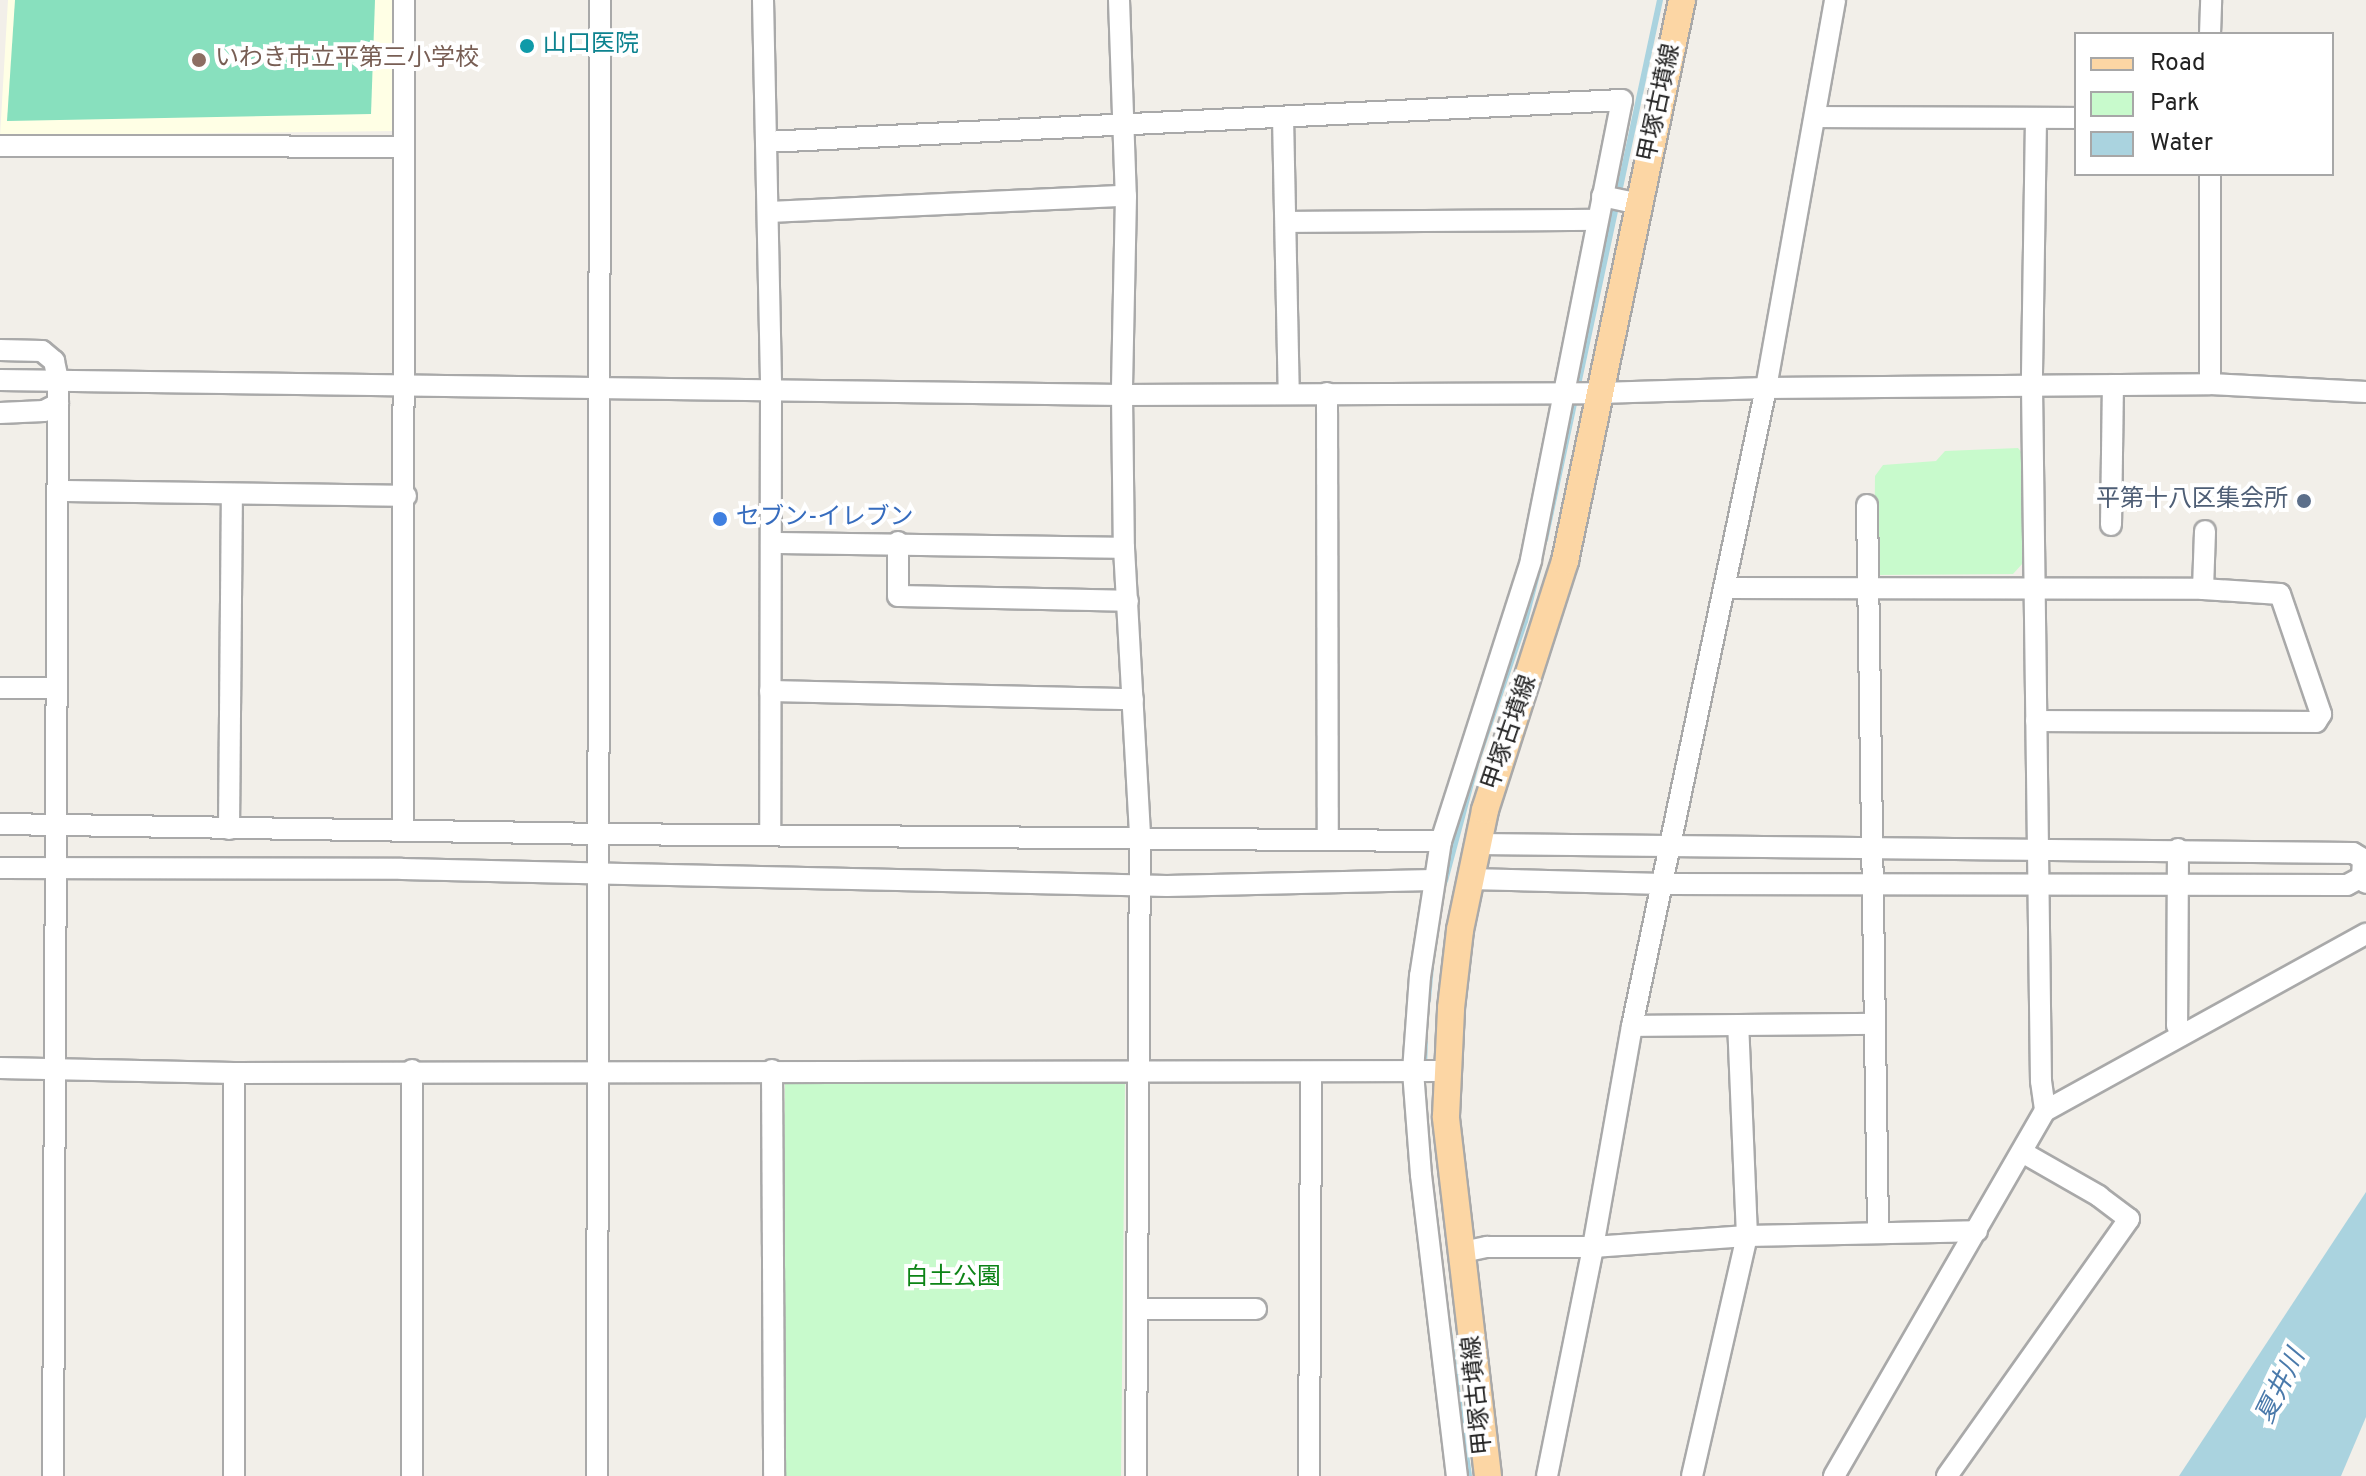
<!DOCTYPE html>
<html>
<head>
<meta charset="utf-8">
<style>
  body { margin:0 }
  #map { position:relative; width:2366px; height:1476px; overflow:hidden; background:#f2efe9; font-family:Overpass,"Noto Sans JP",sans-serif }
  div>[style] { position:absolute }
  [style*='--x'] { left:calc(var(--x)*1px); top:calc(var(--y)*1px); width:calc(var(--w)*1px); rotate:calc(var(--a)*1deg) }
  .education>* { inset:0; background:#ffffe5 }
  .park>* { inset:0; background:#c8facc }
  .pitch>* { inset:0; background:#88e0be }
  .water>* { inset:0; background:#aad3df }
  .stream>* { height:6px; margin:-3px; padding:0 3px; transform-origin:3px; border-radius:3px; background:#aad3df }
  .roads { filter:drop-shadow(2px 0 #a9a9a9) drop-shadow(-2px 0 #a9a9a9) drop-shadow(0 2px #a9a9a9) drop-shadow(0 -2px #a9a9a9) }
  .minor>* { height:20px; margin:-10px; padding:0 10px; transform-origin:10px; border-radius:10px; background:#fff }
  .major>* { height:26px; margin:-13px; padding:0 13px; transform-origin:13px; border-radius:13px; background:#fcd6a4 }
  .dots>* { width:22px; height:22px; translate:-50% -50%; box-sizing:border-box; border:4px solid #fff; border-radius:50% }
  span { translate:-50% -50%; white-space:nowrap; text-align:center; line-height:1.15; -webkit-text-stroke:8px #fff; paint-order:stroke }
  .culture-label { font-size:24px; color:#0d838f }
  .left { translate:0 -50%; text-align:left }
  .education-label { font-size:24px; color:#785e54 }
  .street-label { font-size:24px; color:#222 }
  .service-label { font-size:24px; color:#4e5e75 }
  .right { translate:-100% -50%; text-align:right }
  .shop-label { font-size:24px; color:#366cbe }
  .park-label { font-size:24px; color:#0c8416 }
  .water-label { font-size:26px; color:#4a7aab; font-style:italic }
  .legend { position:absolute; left:2074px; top:32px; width:260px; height:144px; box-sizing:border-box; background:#fff; border:2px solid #a7a7a7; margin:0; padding:10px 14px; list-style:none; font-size:24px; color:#222 }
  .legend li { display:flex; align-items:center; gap:16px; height:40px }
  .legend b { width:40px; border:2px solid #a7a7a7 }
</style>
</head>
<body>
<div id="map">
  <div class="education">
    <div style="clip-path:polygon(8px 0,394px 0,395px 131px,0 136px)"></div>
  </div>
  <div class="park">
    <div style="clip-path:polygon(2018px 448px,2023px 454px,2023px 563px,2013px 574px,1879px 575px,1874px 568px,1875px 476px,1883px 465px,1936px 461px,1945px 451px)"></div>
    <div style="clip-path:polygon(785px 1079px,1125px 1082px,1121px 1476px,781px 1476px)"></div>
  </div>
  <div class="pitch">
    <div style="clip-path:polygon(15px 0,375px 0,371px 114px,7px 121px)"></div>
  </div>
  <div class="water">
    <div style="clip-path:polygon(2366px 1192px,2366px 1417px,2341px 1476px,2179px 1476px)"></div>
  </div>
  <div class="stream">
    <div style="--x:1545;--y:540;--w:552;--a:-77.98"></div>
    <div style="--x:1445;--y:881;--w:124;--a:-75.1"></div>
    <div style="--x:1477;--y:761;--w:148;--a:-71.1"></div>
    <div style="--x:1525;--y:621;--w:56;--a:-75.5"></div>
    <div style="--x:1428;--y:1000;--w:32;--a:-85"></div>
    <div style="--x:1424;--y:1068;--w:25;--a:-88"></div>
    <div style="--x:1449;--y:1330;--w:147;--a:82.2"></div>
  </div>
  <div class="roads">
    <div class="minor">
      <div style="--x:763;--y:0;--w:391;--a:88.8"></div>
      <div style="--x:771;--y:391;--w:444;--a:90.1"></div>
      <div style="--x:1119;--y:0;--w:196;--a:88"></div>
      <div style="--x:1126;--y:196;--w:199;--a:91.2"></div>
      <div style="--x:1122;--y:395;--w:153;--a:89.3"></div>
      <div style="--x:1124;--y:548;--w:289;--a:86.8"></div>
      <div style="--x:1140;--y:837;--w:639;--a:90.36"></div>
      <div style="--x:2210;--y:34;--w:34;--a:-88"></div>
      <div style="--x:1283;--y:117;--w:276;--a:88.8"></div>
      <div style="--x:1817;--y:117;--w:259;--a:0.2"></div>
      <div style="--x:2036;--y:119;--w:267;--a:90.9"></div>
      <div style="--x:2032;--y:386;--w:695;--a:89.26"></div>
      <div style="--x:2041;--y:1081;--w:30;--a:82"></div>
      <div style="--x:766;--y:142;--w:857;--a:-2.81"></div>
      <div style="--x:1622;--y:100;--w:470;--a:101.2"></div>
      <div style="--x:1531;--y:561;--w:294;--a:107.8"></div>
      <div style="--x:1441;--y:841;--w:137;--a:98.8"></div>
      <div style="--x:1420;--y:976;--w:95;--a:94.2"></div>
      <div style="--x:1413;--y:1071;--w:104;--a:85.6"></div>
      <div style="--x:1421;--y:1175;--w:303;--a:83.2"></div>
      <div style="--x:0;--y:146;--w:403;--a:0.1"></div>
      <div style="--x:2210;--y:174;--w:210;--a:90"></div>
      <div style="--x:1602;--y:196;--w:39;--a:12"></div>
      <div style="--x:768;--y:212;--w:358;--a:-2.6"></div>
      <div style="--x:1288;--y:222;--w:309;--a:-0.4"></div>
      <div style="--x:0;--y:350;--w:42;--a:1.4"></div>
      <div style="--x:42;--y:351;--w:16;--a:40"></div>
      <div style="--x:54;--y:361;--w:19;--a:78"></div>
      <div style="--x:58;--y:380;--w:1096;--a:90.26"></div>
      <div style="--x:0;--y:380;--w:1122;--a:0.77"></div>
      <div style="--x:1122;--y:395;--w:477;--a:-0.2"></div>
      <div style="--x:1599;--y:393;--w:167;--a:-1.7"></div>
      <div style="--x:1766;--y:388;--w:444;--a:-0.5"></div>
      <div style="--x:2210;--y:384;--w:156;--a:2.9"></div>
      <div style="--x:1327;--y:393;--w:447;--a:89.9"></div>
      <div style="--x:0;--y:413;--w:44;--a:-2.6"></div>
      <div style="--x:44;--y:411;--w:16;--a:-27"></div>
      <div style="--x:58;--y:491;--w:348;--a:0.8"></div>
      <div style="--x:1867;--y:505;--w:728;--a:89.13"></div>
      <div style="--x:2111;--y:525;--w:140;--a:-89.2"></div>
      <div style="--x:898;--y:542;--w:54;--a:90"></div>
      <div style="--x:898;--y:596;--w:230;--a:1.2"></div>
      <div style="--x:771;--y:543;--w:353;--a:0.8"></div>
      <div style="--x:1724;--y:588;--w:479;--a:0.1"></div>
      <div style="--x:2203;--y:589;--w:77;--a:3.7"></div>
      <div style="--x:2280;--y:594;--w:127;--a:71.1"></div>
      <div style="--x:2321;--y:714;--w:9;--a:122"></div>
      <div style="--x:2316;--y:722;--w:280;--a:-179.8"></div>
      <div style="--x:2203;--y:589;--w:58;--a:-88"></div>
      <div style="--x:0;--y:688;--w:57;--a:0"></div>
      <div style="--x:770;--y:691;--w:363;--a:1.3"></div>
      <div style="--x:0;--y:824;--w:600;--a:0.95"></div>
      <div style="--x:600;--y:834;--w:841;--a:0.48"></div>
      <div style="--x:229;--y:829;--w:334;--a:-89.5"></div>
      <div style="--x:403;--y:830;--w:830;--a:-89.93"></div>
      <div style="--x:1477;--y:844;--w:876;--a:0.59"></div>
      <div style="--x:2353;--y:853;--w:12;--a:31"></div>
      <div style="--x:2363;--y:859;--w:18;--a:93"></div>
      <div style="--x:2362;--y:877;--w:7;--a:56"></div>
      <div style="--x:2178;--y:849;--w:176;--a:90.3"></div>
      <div style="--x:2177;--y:1025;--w:11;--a:68"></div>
      <div style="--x:0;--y:868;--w:402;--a:0.1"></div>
      <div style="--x:402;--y:869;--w:765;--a:1.27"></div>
      <div style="--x:1167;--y:886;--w:266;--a:-1.3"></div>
      <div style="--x:1469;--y:879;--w:195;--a:1.5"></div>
      <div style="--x:1664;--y:884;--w:683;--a:0.08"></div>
      <div style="--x:2347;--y:885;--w:17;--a:-28"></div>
      <div style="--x:1632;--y:1026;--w:242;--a:-0.5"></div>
      <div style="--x:0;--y:1068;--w:234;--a:1.2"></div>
      <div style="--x:234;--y:1073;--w:1212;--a:-0.09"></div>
      <div style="--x:772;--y:1070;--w:406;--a:89.7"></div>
      <div style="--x:234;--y:1073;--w:403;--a:90"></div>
      <div style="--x:1463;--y:1252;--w:25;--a:-12"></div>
      <div style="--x:1487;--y:1247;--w:106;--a:0"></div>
      <div style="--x:1593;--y:1247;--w:154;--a:-4.1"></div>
      <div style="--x:1747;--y:1236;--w:230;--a:-1.2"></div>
      <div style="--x:1138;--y:1309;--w:118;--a:0"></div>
      <div style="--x:412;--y:1476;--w:406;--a:-90"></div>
      <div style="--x:597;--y:1476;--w:1476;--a:-89.88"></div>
      <div style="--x:1309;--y:1476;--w:404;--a:-89.7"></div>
      <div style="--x:1547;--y:1476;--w:234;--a:-78.6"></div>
      <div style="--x:1593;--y:1247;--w:224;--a:-80"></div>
      <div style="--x:1632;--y:1026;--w:652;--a:-78.14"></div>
      <div style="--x:1766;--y:388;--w:394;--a:-79.9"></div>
      <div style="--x:1692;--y:1476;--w:246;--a:-77.1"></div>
      <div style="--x:1747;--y:1236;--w:211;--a:-92.4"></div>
      <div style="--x:1834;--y:1476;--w:422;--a:-60"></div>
      <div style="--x:2045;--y:1111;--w:367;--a:-28.9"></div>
      <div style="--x:1947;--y:1476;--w:315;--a:-54.7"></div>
      <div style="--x:2129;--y:1219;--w:38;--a:-143"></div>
      <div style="--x:2099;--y:1196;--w:89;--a:-150.3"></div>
    </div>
    <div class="major">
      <div style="--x:1488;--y:1476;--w:362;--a:-96.7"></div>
      <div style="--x:1446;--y:1116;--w:108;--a:-87.3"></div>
      <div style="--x:1451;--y:1008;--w:79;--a:-83.4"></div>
      <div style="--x:1460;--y:930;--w:123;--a:-78.2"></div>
      <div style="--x:1485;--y:810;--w:262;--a:-72.2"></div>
      <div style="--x:1565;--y:561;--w:573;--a:-78.22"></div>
    </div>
  </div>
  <div class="dots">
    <div style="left:527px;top:46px;background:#0f9aa8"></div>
    <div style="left:199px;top:60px;background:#8d6e63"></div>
    <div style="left:2304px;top:501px;background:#5c6f8a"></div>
    <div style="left:720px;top:519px;background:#3f7fe0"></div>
  </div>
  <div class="culture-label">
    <span class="left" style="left:543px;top:46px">山口医院</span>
  </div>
  <div class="education-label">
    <span class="left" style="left:215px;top:60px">いわき市立平第三小学校</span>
  </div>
  <div class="street-label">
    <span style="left:1661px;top:103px;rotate:-78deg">甲塚古墳線</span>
    <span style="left:1511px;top:733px;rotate:-71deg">甲塚古墳線</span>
    <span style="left:1479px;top:1395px;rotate:-96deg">甲塚古墳線</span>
  </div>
  <div class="service-label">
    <span class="right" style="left:2288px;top:501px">平第十八区集会所</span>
  </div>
  <div class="shop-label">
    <span class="left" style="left:736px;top:519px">セブン-イレブン</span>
  </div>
  <div class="park-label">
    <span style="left:953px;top:1279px">白土公園</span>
  </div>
  <div class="water-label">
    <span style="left:2282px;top:1387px;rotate:-64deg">夏井川</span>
  </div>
  <ul class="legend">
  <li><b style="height:10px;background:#fcd6a4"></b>Road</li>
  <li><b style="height:22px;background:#c8facc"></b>Park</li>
  <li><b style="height:22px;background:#aad3df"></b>Water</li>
  </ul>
</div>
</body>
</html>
